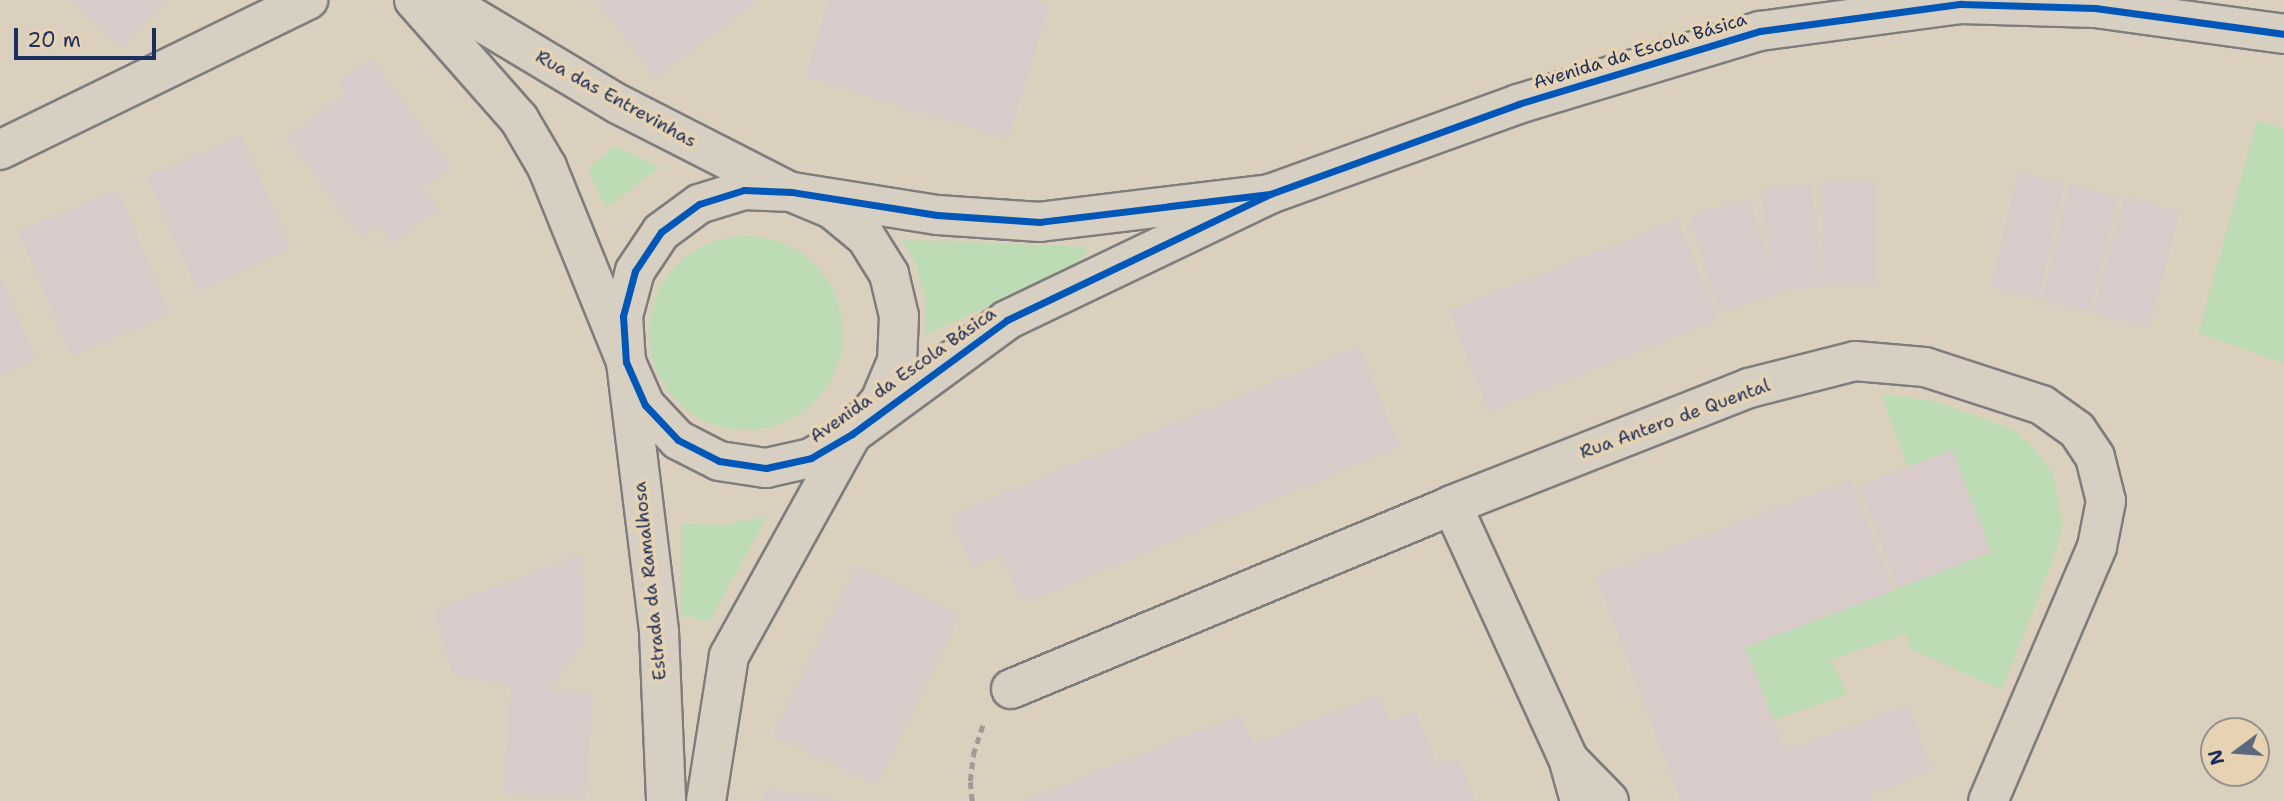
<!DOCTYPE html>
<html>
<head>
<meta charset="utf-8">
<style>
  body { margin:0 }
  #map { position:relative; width:2284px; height:801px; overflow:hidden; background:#dbd0be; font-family:"Shantell Sans",sans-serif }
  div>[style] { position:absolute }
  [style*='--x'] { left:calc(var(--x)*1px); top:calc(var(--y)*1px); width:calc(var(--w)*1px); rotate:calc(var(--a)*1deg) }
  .green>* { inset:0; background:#bddcb6 }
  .round { border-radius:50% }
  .building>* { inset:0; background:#d8cbc9 }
  .path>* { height:4.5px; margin-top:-2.25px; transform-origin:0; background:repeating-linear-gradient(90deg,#9e9b99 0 7px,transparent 0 12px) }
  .roads { filter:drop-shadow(2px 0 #7e7c7d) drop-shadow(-2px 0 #7e7c7d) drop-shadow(0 2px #7e7c7d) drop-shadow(0 -2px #7e7c7d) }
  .minor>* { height:38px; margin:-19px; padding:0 19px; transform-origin:19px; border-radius:19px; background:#d7cfc2 }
  .tertiary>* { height:38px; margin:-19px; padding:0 19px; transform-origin:19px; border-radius:19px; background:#d7cfc2 }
  .cycleway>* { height:7px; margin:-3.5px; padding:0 3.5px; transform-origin:3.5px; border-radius:3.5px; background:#0057b8 }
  span { translate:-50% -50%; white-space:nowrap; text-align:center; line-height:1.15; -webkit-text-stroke:7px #e7d3b2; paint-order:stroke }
  .street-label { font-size:18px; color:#1b2f5e }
  .north { position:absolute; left:2200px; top:717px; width:70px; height:70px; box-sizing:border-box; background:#e7d3b2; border:2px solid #959190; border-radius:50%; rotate:254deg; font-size:19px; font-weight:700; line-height:28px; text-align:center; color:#1b2f5e }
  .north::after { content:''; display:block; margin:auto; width:24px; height:32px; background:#5e6780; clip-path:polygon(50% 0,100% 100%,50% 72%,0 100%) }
  .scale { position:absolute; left:14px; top:28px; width:142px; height:32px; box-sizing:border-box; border:4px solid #1b2f5e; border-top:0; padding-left:9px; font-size:21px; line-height:24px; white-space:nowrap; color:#1b2f5e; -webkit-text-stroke:5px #e7d3b2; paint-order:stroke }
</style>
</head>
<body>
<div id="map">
  <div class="green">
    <div style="clip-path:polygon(2257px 121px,2284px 129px,2284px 363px,2198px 333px)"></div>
    <div style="clip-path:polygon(615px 146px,660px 167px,606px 208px,588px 169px)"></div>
    <div class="round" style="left:649px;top:236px;width:194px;height:194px"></div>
    <div style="clip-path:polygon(902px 240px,1089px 247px,1079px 263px,926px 335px,926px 300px,915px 262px)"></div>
    <div style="clip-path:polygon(1881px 394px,1935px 401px,2014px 430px,2034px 448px,2052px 472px,2063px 523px,2056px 551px,2002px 690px,1908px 648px,1907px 633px,1831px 660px,1848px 694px,1774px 720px,1745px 647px,1991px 552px,1952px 450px,1908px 467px)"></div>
    <div style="clip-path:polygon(767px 516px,709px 622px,681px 614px,681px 524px,725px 525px)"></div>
  </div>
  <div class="building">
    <div style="clip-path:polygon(70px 0,166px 0,122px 47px)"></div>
    <div style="clip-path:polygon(596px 0,757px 0,656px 78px)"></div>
    <div style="clip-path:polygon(829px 0,1034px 0,1049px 5px,1008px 139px,806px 77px)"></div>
    <div style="clip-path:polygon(371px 58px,451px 167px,423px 188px,438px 208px,392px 243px,379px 226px,362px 239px,287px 137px,346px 93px,338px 82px)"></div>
    <div style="clip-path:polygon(241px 135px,291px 249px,197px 291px,147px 176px)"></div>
    <div style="clip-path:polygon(2018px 172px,2064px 183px,2038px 299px,1991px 288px)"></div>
    <div style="clip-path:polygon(1822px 180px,1876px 180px,1876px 286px,1823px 286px)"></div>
    <div style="clip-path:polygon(1810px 183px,1823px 286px,1777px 291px,1778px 294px,1719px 312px,1690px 216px,1749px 198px,1772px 274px,1761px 190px)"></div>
    <div style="clip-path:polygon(2070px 184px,2118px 196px,2090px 312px,2042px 301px)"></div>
    <div style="clip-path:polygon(117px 189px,170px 314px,72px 356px,18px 231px)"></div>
    <div style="clip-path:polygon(2125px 196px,2180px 211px,2149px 328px,2093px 313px)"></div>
    <div style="clip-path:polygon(1678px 220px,1718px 320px,1489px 412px,1449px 310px)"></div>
    <div style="clip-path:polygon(0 275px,36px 360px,0 376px)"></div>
    <div style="clip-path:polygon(1359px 347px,1400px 447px,1022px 604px,1002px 555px,972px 568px,951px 515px)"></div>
    <div style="clip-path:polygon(1952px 450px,1991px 552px,1898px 588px,1859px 486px)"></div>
    <div style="clip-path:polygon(1851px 480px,1893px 591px,1745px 647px,1785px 751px,1908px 705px,1932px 770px,1870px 794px,1872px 801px,1681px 801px,1596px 576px)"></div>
    <div style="clip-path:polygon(582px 554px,584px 642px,550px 689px,593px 692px,585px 799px,504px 793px,511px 687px,452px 672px,434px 610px)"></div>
    <div style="clip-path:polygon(857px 565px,960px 615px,876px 785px,773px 735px)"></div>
    <div style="clip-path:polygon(1379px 694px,1390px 722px,1416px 712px,1437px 765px,1458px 757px,1475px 801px,1021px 801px,1241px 715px,1253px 744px)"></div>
    <div style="clip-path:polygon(766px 789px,837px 799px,837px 801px,764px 801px)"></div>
  </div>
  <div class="path">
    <div style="--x:972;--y:801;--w:20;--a:-96"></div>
    <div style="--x:970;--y:781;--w:26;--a:-83"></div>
    <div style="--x:973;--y:755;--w:35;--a:-72"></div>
  </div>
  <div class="roads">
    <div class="minor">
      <div style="--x:0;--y:150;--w:343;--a:-26"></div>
      <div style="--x:1452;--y:505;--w:278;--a:65.4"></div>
      <div style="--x:1568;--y:758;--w:45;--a:74.4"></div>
      <div style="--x:1011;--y:689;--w:478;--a:-22.6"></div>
      <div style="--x:1452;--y:505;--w:319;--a:-21.5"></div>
      <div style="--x:1749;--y:388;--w:109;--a:-14.3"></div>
      <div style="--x:1855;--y:361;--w:70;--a:4.9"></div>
      <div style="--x:1925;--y:367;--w:123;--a:18"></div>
      <div style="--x:2042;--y:405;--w:43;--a:35.5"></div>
      <div style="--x:2077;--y:430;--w:32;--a:56"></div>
      <div style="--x:2095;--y:457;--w:45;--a:76"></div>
      <div style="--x:2106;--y:501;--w:47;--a:101.1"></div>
      <div style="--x:2097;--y:547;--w:276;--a:113.2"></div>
      <div style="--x:1569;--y:760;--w:57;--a:45.7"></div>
    </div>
    <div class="tertiary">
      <div style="--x:414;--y:0;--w:159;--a:48.6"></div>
      <div style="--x:519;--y:119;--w:56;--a:59.7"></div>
      <div style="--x:547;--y:167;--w:210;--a:67.9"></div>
      <div style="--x:626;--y:362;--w:272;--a:83"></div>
      <div style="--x:659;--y:632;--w:169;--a:87.6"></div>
      <div style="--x:444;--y:0;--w:203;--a:30.9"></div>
      <div style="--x:618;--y:104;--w:194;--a:27"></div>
      <div style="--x:791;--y:192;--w:44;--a:22.5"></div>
      <div style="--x:832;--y:209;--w:44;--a:39.5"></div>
      <div style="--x:866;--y:237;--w:44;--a:58.1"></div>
      <div style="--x:889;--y:274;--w:43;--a:76.6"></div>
      <div style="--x:899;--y:316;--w:45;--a:92.5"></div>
      <div style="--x:897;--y:361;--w:43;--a:113"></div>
      <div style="--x:880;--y:401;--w:43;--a:130.3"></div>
      <div style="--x:852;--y:434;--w:254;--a:119"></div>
      <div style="--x:729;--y:656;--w:147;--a:99"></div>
      <div style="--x:1270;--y:194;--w:232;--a:173.1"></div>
      <div style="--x:1040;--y:222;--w:103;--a:-176.1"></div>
      <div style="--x:937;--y:215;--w:148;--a:-171"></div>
      <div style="--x:791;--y:192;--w:47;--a:-177.6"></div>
      <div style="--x:744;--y:190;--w:47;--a:162.7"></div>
      <div style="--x:699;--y:204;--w:47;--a:143.6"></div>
      <div style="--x:661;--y:232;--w:47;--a:123.7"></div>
      <div style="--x:635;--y:271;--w:47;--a:104.9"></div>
      <div style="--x:623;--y:316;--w:46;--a:86.3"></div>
      <div style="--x:626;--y:362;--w:47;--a:66.2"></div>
      <div style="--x:645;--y:405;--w:48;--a:46.7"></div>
      <div style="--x:678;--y:440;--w:46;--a:27.1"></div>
      <div style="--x:719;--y:461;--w:48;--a:8.5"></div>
      <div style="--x:766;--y:468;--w:46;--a:-12.5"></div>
      <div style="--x:811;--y:458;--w:48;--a:-30.3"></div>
      <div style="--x:852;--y:434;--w:192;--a:-36.3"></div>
      <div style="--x:1007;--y:320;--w:292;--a:-25.6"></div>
      <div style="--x:1270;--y:194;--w:264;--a:-19.9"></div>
      <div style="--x:1518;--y:104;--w:253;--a:-16.8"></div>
      <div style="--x:1760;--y:31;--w:203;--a:-7.7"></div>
      <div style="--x:1961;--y:4;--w:134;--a:1.7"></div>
      <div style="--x:2095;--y:8;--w:191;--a:7.8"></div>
    </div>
  </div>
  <div class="cycleway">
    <div style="--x:1270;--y:194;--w:232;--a:173.1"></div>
    <div style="--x:1040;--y:222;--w:103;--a:-176.1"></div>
    <div style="--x:937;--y:215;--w:148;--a:-171"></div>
    <div style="--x:791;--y:192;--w:47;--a:-177.6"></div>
    <div style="--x:744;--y:190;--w:47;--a:162.7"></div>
    <div style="--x:699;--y:204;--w:47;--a:143.6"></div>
    <div style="--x:661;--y:232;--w:47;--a:123.7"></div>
    <div style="--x:635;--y:271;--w:47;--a:104.9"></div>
    <div style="--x:623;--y:316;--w:46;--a:86.3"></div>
    <div style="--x:626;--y:362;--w:47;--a:66.2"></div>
    <div style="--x:645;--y:405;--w:48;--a:46.7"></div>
    <div style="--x:678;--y:440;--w:46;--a:27.1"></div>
    <div style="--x:719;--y:461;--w:48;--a:8.5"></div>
    <div style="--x:766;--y:468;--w:46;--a:-12.5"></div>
    <div style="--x:811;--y:458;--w:48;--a:-30.3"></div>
    <div style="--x:852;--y:434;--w:192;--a:-36.3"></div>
    <div style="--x:1007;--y:320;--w:292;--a:-25.6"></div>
    <div style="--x:1270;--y:194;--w:264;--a:-19.9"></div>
    <div style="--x:1518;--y:104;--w:253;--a:-16.8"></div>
    <div style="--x:1760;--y:31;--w:203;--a:-7.7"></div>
    <div style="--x:1961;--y:4;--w:134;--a:1.7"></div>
    <div style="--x:2095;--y:8;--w:191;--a:7.8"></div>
  </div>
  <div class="street-label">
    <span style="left:1640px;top:51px;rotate:-17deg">Avenida da Escola Básica</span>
    <span style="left:616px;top:99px;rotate:29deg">Rua das Entrevinhas</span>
    <span style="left:903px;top:375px;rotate:-35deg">Avenida da Escola Básica</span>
    <span style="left:1675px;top:419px;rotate:-20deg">Rua Antero de Quental</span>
    <span style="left:650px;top:581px;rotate:-96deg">Estrada da Ramalhosa</span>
  </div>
  <div class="north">N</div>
  <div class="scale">20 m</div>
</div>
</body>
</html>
